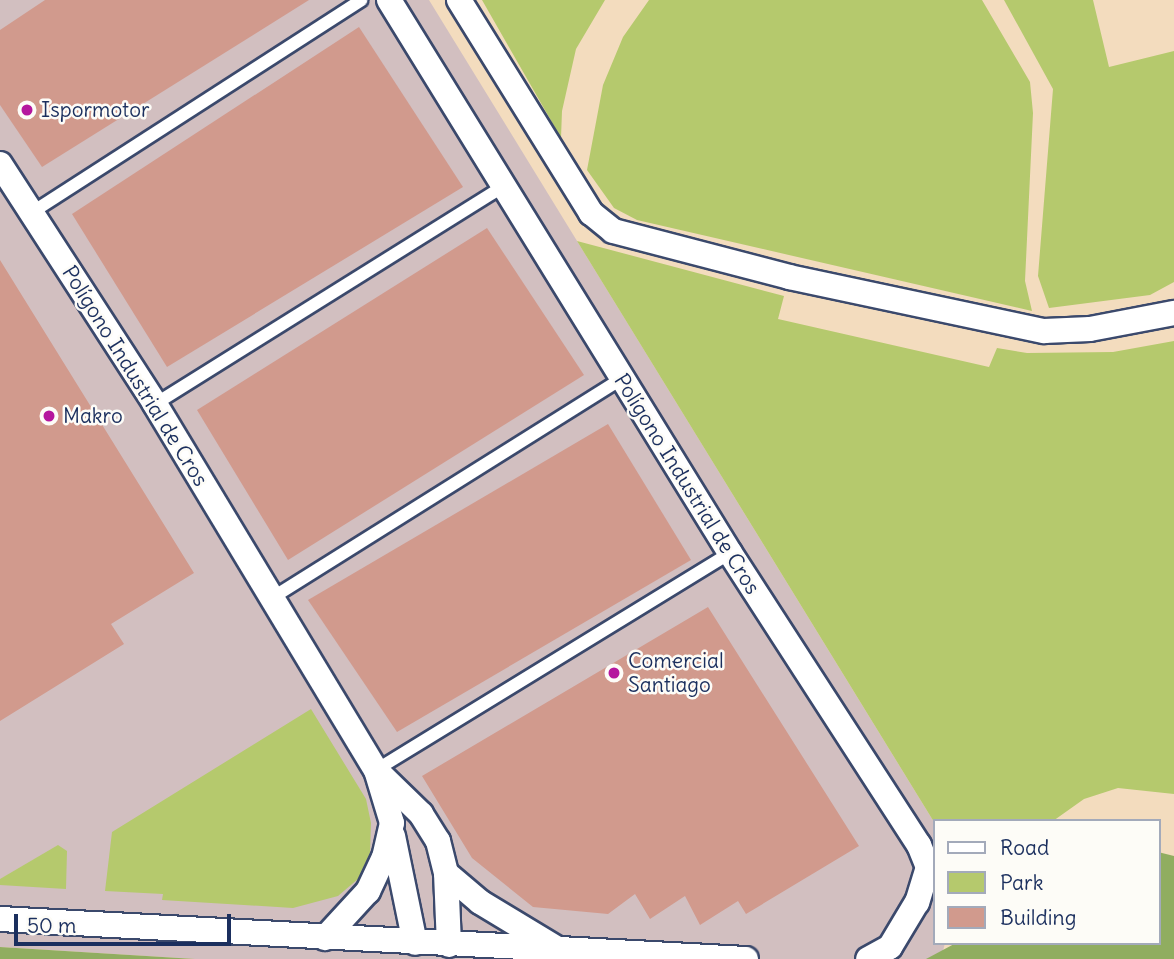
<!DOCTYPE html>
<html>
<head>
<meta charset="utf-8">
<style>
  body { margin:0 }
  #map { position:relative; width:1174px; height:959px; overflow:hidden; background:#f3dcbe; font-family:Delius,sans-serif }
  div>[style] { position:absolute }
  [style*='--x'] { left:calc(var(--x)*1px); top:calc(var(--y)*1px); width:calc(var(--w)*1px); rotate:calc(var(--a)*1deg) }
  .industrial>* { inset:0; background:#d2bfc0 }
  .green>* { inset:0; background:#b5c96d }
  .forest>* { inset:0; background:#90ad60 }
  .building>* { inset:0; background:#d19a8d }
  .roads { filter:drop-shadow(2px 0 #3b496c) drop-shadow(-2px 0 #3b496c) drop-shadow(0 2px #3b496c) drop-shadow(0 -2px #3b496c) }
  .service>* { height:12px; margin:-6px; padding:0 6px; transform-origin:6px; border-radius:6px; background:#fff }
  .minor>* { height:24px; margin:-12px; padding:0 12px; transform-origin:12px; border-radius:12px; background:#fff }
  .dots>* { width:19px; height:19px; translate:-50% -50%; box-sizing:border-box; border:4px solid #fdfcf7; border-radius:50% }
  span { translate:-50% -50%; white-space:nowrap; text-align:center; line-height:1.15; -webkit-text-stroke:5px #fdfcf7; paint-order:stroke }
  .poi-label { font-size:21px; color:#1b2f5e }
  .left { translate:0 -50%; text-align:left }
  .street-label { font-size:21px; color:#1b2f5e }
  .legend { position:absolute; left:933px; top:819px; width:228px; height:126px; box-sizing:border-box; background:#fdfcf7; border:2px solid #a3aaba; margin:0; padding:9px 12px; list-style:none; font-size:21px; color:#1b2f5e }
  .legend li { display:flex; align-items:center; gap:14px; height:35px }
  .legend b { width:35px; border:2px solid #a3aaba }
  .scale { position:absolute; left:14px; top:914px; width:217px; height:32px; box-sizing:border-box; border:4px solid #1b2f5e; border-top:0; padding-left:9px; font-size:21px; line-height:24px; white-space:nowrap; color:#1b2f5e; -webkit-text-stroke:5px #fdfcf7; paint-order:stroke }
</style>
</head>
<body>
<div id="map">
  <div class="industrial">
    <div style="clip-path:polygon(0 0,429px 0,934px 822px,934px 943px,945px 943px,941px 959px,195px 959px,0 947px)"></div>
  </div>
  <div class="green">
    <div style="clip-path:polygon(482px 0,605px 0,576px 49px,562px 111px,561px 138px)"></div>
    <div style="clip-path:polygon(649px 0,982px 0,1030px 82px,1033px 113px,1025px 281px,1032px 311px,637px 220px,614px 208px,587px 170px,603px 85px,623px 37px)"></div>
    <div style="clip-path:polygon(1004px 0,1093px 0,1109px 67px,1174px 51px,1174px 282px,1150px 295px,1049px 308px,1038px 276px,1053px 89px)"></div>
    <div style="clip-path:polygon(577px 241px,784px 296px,778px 319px,989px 367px,997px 348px,1027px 353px,1113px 352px,1174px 341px,1174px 794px,1118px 788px,1084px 799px,1053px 821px,934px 822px)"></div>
    <div style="clip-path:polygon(311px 709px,366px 799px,371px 823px,370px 853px,358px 879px,338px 896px,293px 908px,162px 900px,163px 894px,105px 891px,112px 832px)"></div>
    <div style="clip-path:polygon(58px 845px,67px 851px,66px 889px,0 885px,0 879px)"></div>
  </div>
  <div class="forest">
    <div style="clip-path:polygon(1158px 852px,1174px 856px,1174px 959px,926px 959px,956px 943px,1158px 943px)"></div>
    <div style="clip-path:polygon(0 947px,195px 959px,0 959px)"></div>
  </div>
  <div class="building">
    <div style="clip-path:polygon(45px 0,309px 0,42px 167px,0 105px,0 30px)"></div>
    <div style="clip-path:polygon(359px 27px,463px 187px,167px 367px,72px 214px)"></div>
    <div style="clip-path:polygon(487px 228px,584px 375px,288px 560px,197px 410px)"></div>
    <div style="clip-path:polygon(0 260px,194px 573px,111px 624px,124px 644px,0 721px)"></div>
    <div style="clip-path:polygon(608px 424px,691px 560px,397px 732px,308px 600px)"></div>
    <div style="clip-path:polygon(708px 607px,859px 846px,746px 914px,738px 901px,700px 925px,685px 896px,650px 919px,635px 894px,608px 914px,533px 907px,472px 858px,422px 776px)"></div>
  </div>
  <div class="roads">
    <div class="service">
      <div style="--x:31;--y:213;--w:393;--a:-32.8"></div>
      <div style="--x:155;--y:404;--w:408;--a:-32"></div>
      <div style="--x:272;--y:598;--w:412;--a:-32.1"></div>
      <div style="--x:376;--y:770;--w:415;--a:-31.5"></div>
    </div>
    <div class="minor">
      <div style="--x:389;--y:0;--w:650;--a:58.34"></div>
      <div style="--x:730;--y:553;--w:348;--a:57.1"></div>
      <div style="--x:919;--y:845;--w:24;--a:68"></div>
      <div style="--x:928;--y:867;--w:37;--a:107"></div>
      <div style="--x:917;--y:902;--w:52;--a:121"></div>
      <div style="--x:890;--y:947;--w:25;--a:151"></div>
      <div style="--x:459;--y:0;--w:251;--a:58.2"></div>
      <div style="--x:591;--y:213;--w:28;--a:39"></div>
      <div style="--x:613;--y:231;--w:182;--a:14.6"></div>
      <div style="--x:789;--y:277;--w:261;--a:12"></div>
      <div style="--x:1044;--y:331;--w:46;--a:-2.5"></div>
      <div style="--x:1090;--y:329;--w:86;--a:-10.8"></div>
      <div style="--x:0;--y:164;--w:286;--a:57.1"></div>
      <div style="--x:155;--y:404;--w:428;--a:58.9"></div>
      <div style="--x:376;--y:770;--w:55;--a:73.2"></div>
      <div style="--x:392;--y:823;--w:35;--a:103"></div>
      <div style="--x:384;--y:857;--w:38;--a:115"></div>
      <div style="--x:368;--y:891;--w:64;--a:132.5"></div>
      <div style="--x:379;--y:773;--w:59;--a:44.3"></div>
      <div style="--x:421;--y:814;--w:32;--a:58"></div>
      <div style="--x:438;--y:841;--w:33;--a:76"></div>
      <div style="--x:446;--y:873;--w:72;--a:87.6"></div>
      <div style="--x:393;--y:836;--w:109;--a:78.4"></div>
      <div style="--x:446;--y:873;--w:45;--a:40.5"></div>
      <div style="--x:480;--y:902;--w:89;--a:31.2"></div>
      <div style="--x:0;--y:919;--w:747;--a:3.07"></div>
    </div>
  </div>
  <div class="dots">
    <div style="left:27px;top:110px;background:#b5179e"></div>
    <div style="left:49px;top:416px;background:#b5179e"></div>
    <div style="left:614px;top:673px;background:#b5179e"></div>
  </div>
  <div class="poi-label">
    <span class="left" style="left:41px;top:110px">Ispormotor</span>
    <span class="left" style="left:63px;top:416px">Makro</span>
    <span class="left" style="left:628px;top:673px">Comercial<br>Santiago</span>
  </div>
  <div class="street-label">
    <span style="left:135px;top:376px;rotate:58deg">Polígono Industrial de Cros</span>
    <span style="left:687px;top:484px;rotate:58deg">Polígono Industrial de Cros</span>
  </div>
  <ul class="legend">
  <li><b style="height:9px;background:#fff"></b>Road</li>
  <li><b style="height:19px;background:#b5c96d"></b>Park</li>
  <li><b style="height:19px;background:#d19a8d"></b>Building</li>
  </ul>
  <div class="scale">50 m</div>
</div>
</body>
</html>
